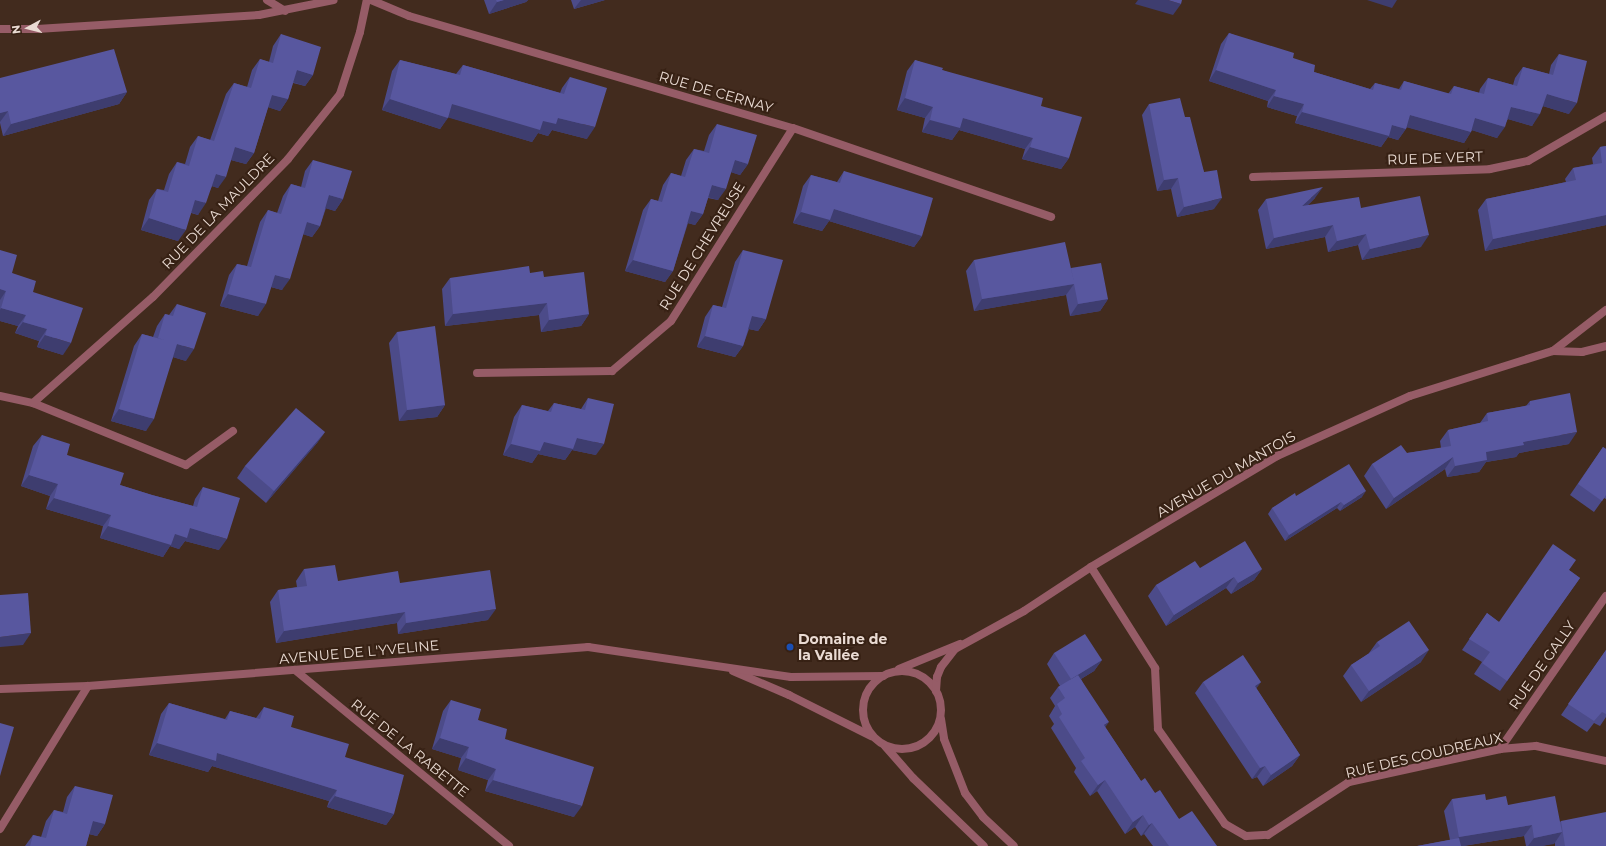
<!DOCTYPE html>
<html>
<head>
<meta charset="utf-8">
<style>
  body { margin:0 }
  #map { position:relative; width:1606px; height:846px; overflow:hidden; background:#422b1e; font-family:Montserrat,sans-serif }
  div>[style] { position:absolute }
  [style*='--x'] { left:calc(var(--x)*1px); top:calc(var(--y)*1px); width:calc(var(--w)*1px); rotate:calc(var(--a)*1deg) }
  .street>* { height:8px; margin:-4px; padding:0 4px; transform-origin:4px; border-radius:4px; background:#965c67 }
  .street>.ring { margin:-4px; padding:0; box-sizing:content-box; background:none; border:8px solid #965c67; border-radius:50% }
  .wall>* { inset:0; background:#4c4b89 }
  .shaded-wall>* { inset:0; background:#3e3d6f }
  .building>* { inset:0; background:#58579f }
  .dots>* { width:11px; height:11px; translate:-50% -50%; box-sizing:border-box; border:2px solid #372114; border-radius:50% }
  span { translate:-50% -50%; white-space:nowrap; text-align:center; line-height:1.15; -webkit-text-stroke:4px #372114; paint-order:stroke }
  .street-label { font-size:14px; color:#eadbd3 }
  .poi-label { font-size:14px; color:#eadbd3; font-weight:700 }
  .left { translate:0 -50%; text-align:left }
  .north { position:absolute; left:8px; top:8px; width:40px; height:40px; -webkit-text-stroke:3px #372114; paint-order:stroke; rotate:263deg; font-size:11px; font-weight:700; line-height:16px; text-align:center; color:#eadbd3 }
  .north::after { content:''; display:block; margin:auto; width:14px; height:18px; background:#eadbd3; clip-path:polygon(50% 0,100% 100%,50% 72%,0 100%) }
</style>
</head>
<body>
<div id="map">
  <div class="street">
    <div style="--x:267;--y:0;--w:21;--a:31"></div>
    <div style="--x:371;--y:0;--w:41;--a:22.8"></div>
    <div style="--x:409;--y:16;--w:400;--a:16.3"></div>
    <div style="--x:793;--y:128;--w:273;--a:19"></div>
    <div style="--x:0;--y:29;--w:37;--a:0"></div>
    <div style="--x:37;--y:29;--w:222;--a:-3.6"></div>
    <div style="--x:259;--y:15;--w:76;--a:-11.3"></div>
    <div style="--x:1253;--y:177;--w:237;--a:-1.9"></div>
    <div style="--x:1490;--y:169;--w:39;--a:-12"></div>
    <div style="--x:1528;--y:161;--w:90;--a:-30"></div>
    <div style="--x:1553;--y:351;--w:67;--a:-37.7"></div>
    <div style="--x:477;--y:373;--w:135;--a:-0.8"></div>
    <div style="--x:612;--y:371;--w:77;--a:-40.3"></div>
    <div style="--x:671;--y:321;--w:228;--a:-57.7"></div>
    <div style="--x:0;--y:396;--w:34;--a:12"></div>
    <div style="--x:33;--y:403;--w:165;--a:22.1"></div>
    <div style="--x:186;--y:465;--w:58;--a:-35.9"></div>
    <div style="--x:33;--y:403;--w:160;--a:-41.5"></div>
    <div style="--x:153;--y:297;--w:193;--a:-45.6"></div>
    <div style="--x:288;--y:159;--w:83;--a:-51.3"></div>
    <div style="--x:340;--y:94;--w:65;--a:-72.1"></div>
    <div style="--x:360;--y:32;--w:33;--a:-78"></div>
    <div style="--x:1091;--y:567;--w:120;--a:57.6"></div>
    <div style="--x:1155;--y:668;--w:61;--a:87.2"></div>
    <div style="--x:1158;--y:729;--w:116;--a:54.8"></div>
    <div style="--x:1225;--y:824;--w:24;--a:30"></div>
    <div style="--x:1246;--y:836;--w:22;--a:-3"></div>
    <div style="--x:1268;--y:835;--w:97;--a:-33.2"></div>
    <div style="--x:1349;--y:782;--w:155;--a:-12.3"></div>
    <div style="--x:1500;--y:749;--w:36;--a:-5"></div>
    <div style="--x:1536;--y:746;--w:72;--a:12.1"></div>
    <div style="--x:899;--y:669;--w:66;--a:-22.3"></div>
    <div style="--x:295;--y:670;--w:277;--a:39.4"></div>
    <div style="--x:733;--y:671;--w:61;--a:23.2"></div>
    <div style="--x:789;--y:695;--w:92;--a:26.6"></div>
    <div class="ring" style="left:863px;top:671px;width:70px;height:70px"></div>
    <div style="--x:0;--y:689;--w:88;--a:-2"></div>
    <div style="--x:88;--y:686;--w:502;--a:-4.46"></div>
    <div style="--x:588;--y:647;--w:205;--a:8.4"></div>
    <div style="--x:791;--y:677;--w:92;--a:-0.6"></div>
    <div style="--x:936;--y:691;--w:14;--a:-86"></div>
    <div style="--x:937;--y:677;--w:11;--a:-68"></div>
    <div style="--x:941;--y:667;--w:23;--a:-52"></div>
    <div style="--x:955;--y:649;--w:79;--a:-28.8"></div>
    <div style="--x:1024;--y:611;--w:80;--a:-33.3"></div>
    <div style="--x:1091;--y:567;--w:217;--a:-30.8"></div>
    <div style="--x:1277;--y:456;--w:146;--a:-24.3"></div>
    <div style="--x:1410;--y:396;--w:150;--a:-17.5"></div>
    <div style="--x:1553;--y:351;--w:29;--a:2"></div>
    <div style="--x:1582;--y:352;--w:25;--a:-14"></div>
    <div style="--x:941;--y:719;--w:20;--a:81"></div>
    <div style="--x:944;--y:739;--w:58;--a:68.7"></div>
    <div style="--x:965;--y:793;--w:30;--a:53"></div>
    <div style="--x:983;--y:817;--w:42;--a:43.1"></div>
    <div style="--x:885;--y:746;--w:43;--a:48.8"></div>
    <div style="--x:913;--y:778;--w:98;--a:43.8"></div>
    <div style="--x:1500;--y:749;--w:186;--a:-55.3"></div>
    <div style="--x:0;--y:829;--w:168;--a:-58.4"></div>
  </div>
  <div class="wall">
    <div style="clip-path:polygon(484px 0,528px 0,526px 2px,489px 14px)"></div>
    <div style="clip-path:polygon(571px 0,605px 0,574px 9px)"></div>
    <div style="clip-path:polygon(1229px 33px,1293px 58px,1314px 72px,1370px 89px,1375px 83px,1399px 89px,1404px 81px,1448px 94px,1454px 86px,1479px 93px,1480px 89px,1488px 78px,1513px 85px,1515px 78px,1523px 67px,1549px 74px,1551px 65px,1559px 54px,1569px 114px,1543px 106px,1532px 126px,1508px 119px,1497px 138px,1472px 130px,1464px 143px,1407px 127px,1398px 140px,1388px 137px,1381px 147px,1295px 123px,1297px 116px,1267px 107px,1268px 101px,1209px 81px,1221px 44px)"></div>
    <div style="clip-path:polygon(281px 34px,313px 75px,305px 86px,293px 83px,288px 99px,280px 111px,268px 107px,254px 153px,246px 164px,231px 160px,218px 188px,212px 186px,198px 215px,191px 213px,178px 241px,141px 230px,149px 200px,157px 189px,164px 190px,169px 174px,177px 162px,185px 164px,190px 147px,198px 136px,210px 140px,226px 94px,234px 83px,247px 87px,252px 70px,260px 59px,269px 62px,273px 46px)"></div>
    <div style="clip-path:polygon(400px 60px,456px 74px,463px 65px,560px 93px,562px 88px,570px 77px,587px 139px,552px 130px,548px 136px,538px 133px,532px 142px,448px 117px,440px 129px,382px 110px,392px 71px)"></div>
    <div style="clip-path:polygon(915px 60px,942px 70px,1041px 106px,1069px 158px,1061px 169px,1022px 159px,1025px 149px,959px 130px,952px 140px,922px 132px,925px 118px,897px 110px,907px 71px)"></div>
    <div style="clip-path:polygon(0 78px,127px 92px,119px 104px,3px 136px,0 123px)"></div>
    <div style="clip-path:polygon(1149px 104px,1185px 117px,1204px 172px,1214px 209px,1177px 217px,1171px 189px,1157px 191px,1142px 115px)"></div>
    <div style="clip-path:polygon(717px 124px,748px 164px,740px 175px,731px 172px,718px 200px,708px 198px,703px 214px,695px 225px,688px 223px,673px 271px,665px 282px,625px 271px,643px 210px,651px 199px,658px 201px,663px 185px,671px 173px,681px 176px,686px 160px,694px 149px,704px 151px,709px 135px)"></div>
    <div style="clip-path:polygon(1606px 146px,1606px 225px,1485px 251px,1478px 210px,1486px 199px,1566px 182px,1565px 179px,1573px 168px,1593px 164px,1592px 158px,1600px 147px)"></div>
    <div style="clip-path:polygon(313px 160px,343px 199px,335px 211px,326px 208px,320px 226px,312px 237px,303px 234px,282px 290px,271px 287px,258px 316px,220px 306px,229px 275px,237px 264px,247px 266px,260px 222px,268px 210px,277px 213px,283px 196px,291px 184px,301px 187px,305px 171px)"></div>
    <div style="clip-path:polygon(844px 171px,922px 236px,914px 247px,829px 221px,822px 231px,793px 223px,803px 186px,811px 175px,837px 182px)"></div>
    <div style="clip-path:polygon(1315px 198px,1307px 206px,1361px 208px,1421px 247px,1362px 260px,1358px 245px,1328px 252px,1325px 237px,1266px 249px,1258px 210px,1266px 199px)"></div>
    <div style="clip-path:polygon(0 250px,12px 273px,33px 292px,63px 355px,37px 347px,39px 341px,15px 333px,18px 326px,0 321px)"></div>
    <div style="clip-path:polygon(743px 250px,766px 319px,758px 331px,749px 329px,743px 346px,735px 357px,697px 347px,705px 317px,713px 305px,722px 307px,735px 262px)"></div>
    <div style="clip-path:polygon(974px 260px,1071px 268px,1108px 299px,1100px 311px,1070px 316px,1066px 295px,974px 311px,966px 271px)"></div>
    <div style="clip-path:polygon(530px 273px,544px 277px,589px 314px,581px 326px,541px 332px,539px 315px,445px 326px,442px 289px,450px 278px)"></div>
    <div style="clip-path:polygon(177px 304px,186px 361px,173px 357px,146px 431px,111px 421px,134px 346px,142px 334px,153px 337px,157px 326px,165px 314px,169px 315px)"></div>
    <div style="clip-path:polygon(397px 332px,445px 405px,437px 417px,399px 421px,389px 343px)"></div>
    <div style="clip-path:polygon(588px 398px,596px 455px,572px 450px,565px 460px,538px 454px,532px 463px,503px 455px,514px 417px,522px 405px,548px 411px,554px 403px,581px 409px)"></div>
    <div style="clip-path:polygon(1530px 401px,1569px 444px,1519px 453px,1516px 457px,1486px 462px,1479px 472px,1447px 477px,1445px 469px,1386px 509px,1364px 476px,1372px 464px,1407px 453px,1441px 448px,1440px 441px,1448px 430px,1480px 423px,1487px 413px,1526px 406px)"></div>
    <div style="clip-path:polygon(325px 432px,317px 443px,266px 503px,237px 478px,245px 466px)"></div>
    <div style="clip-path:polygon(42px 435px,67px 455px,120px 485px,152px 495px,193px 506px,195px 499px,203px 487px,219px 550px,185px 541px,179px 549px,170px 546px,163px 557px,100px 538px,103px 526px,46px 509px,50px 496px,21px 486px,33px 446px)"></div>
    <div style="clip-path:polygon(1603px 447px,1606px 449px,1606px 499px,1604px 498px,1594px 512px,1570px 495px)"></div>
    <div style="clip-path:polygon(1296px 496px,1362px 497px,1340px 511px,1337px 508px,1285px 541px,1268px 514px,1272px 508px)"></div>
    <div style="clip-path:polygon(1200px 568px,1262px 569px,1254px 580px,1231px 594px,1226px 588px,1166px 626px,1148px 596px,1156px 585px)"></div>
    <div style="clip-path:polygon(304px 569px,338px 581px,400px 583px,488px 620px,398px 634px,397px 623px,276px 643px,270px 602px,278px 590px,297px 587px,296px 581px)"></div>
    <div style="clip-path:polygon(1569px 570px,1580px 578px,1500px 691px,1474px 674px,1482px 662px,1462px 650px,1487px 613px,1499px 622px)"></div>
    <div style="clip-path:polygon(1377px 642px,1421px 662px,1361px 702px,1343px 676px,1351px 665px,1370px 653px,1369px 653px)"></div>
    <div style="clip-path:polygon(1606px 650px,1606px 717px,1600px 726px,1594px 723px,1587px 732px,1561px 715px)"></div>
    <div style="clip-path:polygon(1054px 653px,1102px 660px,1094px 671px,1081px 679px,1105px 727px,1141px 781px,1155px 793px,1179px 819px,1217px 846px,1153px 846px,1144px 834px,1141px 836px,1135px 827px,1125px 834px,1097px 791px,1090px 796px,1074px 772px,1076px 768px,1051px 728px,1054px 724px,1049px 716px,1055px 706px,1050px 698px,1058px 687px,1060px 686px,1047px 664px)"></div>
    <div style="clip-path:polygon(1203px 682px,1261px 682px,1256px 688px,1300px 755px,1292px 766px,1263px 786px,1257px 777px,1252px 779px,1195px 693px)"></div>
    <div style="clip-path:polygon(451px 700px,478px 720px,505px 739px,574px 817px,485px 791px,488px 780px,458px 770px,461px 758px,432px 749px,443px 711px)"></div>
    <div style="clip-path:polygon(169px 703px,225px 719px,230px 711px,256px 718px,264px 707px,291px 727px,345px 757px,394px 814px,386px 825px,327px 807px,329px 801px,212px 766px,208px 772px,149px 755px,161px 714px)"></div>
    <div style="clip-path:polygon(75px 786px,105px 824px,97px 836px,89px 834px,86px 846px,25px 846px,33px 835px,41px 837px,46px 821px,54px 810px,63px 812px,67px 797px)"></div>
    <div style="clip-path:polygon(1452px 799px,1486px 800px,1508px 805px,1560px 822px,1561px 821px,1606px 846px,1555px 846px,1555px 843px,1542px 846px,1526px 846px,1524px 836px,1463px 846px,1417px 846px,1450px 840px,1444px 811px)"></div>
  </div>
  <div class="shaded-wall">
    <div style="clip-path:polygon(504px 0,528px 0,526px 2px,489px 14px,497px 2px)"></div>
    <div style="clip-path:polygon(581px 0,605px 0,574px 9px)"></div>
    <div style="clip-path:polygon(1138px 0,1168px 0,1181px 4px,1173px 15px,1135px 4px)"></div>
    <div style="clip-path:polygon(1367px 0,1397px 0,1392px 8px)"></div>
    <div style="clip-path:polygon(297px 70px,313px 75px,305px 86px,289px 81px)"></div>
    <div style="clip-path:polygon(1216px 70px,1276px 90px,1268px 101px,1209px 81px)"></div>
    <div style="clip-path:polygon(127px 92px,119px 104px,3px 136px,11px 124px)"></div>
    <div style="clip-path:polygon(1547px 94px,1577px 103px,1569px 114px,1539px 105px)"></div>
    <div style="clip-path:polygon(272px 95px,288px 99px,280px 111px,264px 106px)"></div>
    <div style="clip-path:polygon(1274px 96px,1304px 104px,1297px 116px,1267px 107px)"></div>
    <div style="clip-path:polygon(905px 98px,933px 107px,925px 118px,897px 110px)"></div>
    <div style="clip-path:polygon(390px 99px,448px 118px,440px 129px,382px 110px)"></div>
    <div style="clip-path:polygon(452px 104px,543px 121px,558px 118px,595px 127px,587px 139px,552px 130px,548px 136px,538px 133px,532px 142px,443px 116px)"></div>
    <div style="clip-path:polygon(1511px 107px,1540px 114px,1532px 126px,1504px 118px)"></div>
    <div style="clip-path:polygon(8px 111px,0 122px,0 113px)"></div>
    <div style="clip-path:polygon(1302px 112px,1392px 125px,1406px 129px,1398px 140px,1388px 137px,1381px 147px,1295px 123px)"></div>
    <div style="clip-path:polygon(1410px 115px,1471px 132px,1464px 143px,1402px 126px)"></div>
    <div style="clip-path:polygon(963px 118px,1033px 138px,1025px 149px,959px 130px,952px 140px,922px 132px,930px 120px)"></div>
    <div style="clip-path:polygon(1475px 118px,1505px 127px,1497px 138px,1468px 129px)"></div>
    <div style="clip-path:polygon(235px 147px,254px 153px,246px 164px,227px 159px)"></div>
    <div style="clip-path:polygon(1030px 147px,1069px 158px,1061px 169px,1022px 159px)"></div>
    <div style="clip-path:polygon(735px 160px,748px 164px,740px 175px,727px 171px)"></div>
    <div style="clip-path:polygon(216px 174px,226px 177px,218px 188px,208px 185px)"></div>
    <div style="clip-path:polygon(1178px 178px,1171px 189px,1157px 191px,1164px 180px)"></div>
    <div style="clip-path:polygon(712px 185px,726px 189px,718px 200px,704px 196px)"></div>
    <div style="clip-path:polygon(1323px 187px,1315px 198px,1294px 218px,1302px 206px)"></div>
    <div style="clip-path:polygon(329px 195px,343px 199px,335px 211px,321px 207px)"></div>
    <div style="clip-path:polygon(1222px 198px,1214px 209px,1177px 217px,1184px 207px)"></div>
    <div style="clip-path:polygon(195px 200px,206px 203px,198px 215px,187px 211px)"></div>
    <div style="clip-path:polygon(834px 209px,922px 236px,914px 247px,829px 221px,822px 231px,793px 223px,801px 212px)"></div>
    <div style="clip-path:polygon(691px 211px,703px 214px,695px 225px,683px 222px)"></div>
    <div style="clip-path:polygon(1606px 215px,1606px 225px,1485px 251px,1493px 239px)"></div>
    <div style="clip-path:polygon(149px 218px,186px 230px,178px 241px,141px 230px)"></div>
    <div style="clip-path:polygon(307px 222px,320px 226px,312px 237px,299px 233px)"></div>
    <div style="clip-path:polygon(1333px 225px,1325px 237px,1266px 249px,1274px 238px)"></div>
    <div style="clip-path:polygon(1366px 234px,1358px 245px,1328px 252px,1337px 241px)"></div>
    <div style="clip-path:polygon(1429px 235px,1421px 247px,1362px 260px,1370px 249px)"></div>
    <div style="clip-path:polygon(633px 260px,673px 271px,665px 282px,625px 271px)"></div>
    <div style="clip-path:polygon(275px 275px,290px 279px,282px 290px,267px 286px)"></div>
    <div style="clip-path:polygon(1074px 284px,1066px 295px,974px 311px,982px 299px)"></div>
    <div style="clip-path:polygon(0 289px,6px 291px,0 300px)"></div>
    <div style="clip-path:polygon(228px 294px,266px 304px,258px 316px,220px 306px)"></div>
    <div style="clip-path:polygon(1108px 299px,1100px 311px,1070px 316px,1078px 304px)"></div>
    <div style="clip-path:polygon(547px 303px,539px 315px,445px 326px,453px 314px)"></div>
    <div style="clip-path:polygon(1px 308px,26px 315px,18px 326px,0 321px,0 310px)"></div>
    <div style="clip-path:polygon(589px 314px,581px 326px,541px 332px,549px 320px)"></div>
    <div style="clip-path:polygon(752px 316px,766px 319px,758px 331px,744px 328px)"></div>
    <div style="clip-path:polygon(23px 322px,47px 329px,39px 341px,15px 333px)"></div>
    <div style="clip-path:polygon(45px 335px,71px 343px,63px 355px,37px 347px)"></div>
    <div style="clip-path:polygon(705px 336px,743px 346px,735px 357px,697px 347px)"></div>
    <div style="clip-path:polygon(177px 344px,194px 349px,186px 361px,169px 356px)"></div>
    <div style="clip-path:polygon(445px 405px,437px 417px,399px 421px,407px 410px)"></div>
    <div style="clip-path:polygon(119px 409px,154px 419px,146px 431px,111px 421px)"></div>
    <div style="clip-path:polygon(325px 432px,317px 443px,266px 503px,274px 491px)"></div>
    <div style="clip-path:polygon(1577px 432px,1569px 444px,1519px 453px,1516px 457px,1486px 462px,1479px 472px,1447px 477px,1455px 466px,1486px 452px,1523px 442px)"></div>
    <div style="clip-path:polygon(577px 438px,604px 444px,596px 455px,572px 450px,565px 460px,538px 454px,532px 463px,503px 455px,511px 444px)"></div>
    <div style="clip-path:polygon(1453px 457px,1445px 469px,1386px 509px,1394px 498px)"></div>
    <div style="clip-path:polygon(29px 475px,58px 484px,50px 496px,21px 486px)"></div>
    <div style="clip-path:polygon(1366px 491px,1362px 497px,1340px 511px,1344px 505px)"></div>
    <div style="clip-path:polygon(54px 498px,111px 515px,103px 526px,46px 509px)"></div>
    <div style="clip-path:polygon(1341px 502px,1337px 508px,1285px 541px,1289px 535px)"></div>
    <div style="clip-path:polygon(108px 526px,175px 534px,190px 528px,227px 539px,219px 550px,185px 541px,179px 549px,170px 546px,163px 557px,100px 538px)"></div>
    <div style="clip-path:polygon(1262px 569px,1254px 580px,1231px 594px,1238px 583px)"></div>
    <div style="clip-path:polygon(1234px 577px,1226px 588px,1166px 626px,1174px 615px)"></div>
    <div style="clip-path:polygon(496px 609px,488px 620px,398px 634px,406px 623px)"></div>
    <div style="clip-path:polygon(405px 612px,397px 623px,276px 643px,284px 631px)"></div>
    <div style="clip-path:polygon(31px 633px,23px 645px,0 647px,0 637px)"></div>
    <div style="clip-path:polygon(1429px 650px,1421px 662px,1361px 702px,1369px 691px)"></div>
    <div style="clip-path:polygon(1102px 660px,1094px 671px,1063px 690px,1071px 679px)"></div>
    <div style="clip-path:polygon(1261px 682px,1253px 693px,1255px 686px)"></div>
    <div style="clip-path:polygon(1109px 722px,1101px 733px,1104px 725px)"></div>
    <div style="clip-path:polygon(440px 738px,469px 747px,461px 758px,432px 749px)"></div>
    <div style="clip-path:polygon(157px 743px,217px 753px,337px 790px,329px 801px,212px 766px,208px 772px,149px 755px)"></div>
    <div style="clip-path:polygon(1300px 755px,1292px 766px,1263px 786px,1271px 775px)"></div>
    <div style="clip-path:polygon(466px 758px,496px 769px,488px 780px,458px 770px)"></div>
    <div style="clip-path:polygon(1265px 766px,1257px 777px,1252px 779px,1260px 768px)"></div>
    <div style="clip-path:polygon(493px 780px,582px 806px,574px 817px,485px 791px)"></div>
    <div style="clip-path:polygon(1105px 780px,1097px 791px,1090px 796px,1098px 785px)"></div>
    <div style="clip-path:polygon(335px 796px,394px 814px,386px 825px,327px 807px)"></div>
    <div style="clip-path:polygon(1143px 815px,1135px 827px,1125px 834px,1133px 822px)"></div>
    <div style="clip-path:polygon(93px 821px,105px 824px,97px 836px,85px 833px)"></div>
    <div style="clip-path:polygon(1152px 823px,1144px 834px,1141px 836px,1149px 825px)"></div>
    <div style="clip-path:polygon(1532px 825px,1524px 836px,1463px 846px,1453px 846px,1459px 837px)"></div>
    <div style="clip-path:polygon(1562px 832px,1554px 844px,1542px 846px,1528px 846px,1534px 838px)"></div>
  </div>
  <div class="building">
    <div style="clip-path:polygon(496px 0,504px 0,497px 2px)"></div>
    <div style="clip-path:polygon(1168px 0,1182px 0,1181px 4px)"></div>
    <div style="clip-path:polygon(1229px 33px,1294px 53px,1293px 58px,1315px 65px,1314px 72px,1373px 90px,1375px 83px,1401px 90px,1404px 81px,1451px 94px,1454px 86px,1484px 94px,1488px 78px,1517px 86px,1523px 67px,1553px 75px,1559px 54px,1587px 61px,1577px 103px,1547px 94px,1540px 114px,1511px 107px,1505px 127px,1475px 118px,1471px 132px,1410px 115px,1406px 129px,1392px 125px,1389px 136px,1302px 112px,1304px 104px,1274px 96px,1276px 90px,1216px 70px)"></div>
    <div style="clip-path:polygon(281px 34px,321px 47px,313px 75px,297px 70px,288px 99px,272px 95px,254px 153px,235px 147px,226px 177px,216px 174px,206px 203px,195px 200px,186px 230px,149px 218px,157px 189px,168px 192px,177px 162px,189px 166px,198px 136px,214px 141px,234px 83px,251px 88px,260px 59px,273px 63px)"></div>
    <div style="clip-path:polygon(114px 49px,127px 92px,11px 124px,8px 111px,0 113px,0 78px)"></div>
    <div style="clip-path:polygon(400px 60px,460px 75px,463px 65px,564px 94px,570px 77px,607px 88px,595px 127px,558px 118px,556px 124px,543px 121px,540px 130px,452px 104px,448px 118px,390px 99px)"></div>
    <div style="clip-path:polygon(915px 60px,943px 68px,942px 70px,1043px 98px,1041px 106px,1082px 117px,1069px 158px,1030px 147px,1033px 138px,963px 118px,960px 128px,930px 120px,933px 107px,905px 98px)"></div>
    <div style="clip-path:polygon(1180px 98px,1185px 117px,1190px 117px,1204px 172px,1217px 170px,1222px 198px,1184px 207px,1178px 178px,1164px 180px,1149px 104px)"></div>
    <div style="clip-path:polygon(717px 124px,757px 135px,748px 164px,735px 160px,726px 189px,712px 185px,703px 214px,691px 211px,673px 271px,633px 260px,651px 199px,662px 202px,671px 173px,685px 177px,694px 149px,709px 153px)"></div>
    <div style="clip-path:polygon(1606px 146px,1606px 215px,1493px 239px,1486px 199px,1576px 180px,1573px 168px,1602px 163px,1600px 147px)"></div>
    <div style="clip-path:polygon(313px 160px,352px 171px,343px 199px,329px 195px,320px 226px,307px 222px,290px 279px,275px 275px,266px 304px,228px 294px,237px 264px,251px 267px,268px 210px,281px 214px,291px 184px,305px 188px)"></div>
    <div style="clip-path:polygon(844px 171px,933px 198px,922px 236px,834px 209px,830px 220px,801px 212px,811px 175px,840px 183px)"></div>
    <div style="clip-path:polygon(1323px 187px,1302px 206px,1359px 197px,1361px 208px,1420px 196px,1429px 235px,1370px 249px,1366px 234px,1337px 241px,1333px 225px,1274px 238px,1266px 199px)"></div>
    <div style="clip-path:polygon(1065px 242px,1074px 282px,1071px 268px,1101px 263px,1108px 299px,1078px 304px,1074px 284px,982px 299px,974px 260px)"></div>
    <div style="clip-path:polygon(0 250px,17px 255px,12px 273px,36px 281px,33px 292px,83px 308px,71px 343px,45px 335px,47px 329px,23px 322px,26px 315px,1px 308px,6px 291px,0 289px)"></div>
    <div style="clip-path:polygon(743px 250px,783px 260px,766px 319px,752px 316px,743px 346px,705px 336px,713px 305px,726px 308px)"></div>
    <div style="clip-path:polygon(529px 266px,530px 273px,543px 271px,544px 277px,584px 272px,589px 314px,549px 320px,547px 303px,453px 314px,450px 278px)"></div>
    <div style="clip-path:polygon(177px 304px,206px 313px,194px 349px,177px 344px,154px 419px,119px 409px,142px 334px,164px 340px,158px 338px,165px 314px,173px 316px)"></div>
    <div style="clip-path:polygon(435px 326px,445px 405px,407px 410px,397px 332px)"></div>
    <div style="clip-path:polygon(1570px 393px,1577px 432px,1523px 442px,1524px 445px,1486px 452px,1487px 460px,1455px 466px,1453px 457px,1394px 498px,1372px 464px,1401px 445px,1407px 453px,1451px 446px,1448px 430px,1488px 421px,1487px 413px,1530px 405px,1530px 401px)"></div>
    <div style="clip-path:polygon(588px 398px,614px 404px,604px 444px,577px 438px,573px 449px,544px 442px,540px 451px,511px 444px,522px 405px,551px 412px,554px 403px,585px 410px)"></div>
    <div style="clip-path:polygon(296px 408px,325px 432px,274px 491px,245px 466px)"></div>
    <div style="clip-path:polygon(42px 435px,70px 444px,67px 455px,124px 473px,120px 485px,152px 495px,197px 507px,203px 487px,240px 498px,227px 539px,190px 528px,187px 538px,175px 534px,171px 545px,108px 526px,111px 515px,54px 498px,58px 484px,29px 475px)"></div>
    <div style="clip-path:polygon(1603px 447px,1606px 449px,1606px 495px,1602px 501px,1578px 484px)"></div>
    <div style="clip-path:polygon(1349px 464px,1366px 491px,1344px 505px,1341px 502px,1289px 535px,1272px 508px,1295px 493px,1296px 496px)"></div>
    <div style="clip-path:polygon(1245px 541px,1262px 569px,1238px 583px,1234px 577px,1174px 615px,1156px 585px,1195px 561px,1200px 568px)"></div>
    <div style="clip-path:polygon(1553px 544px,1576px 560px,1569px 570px,1580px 578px,1507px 681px,1482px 663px,1490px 652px,1469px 639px,1487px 613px,1499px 622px)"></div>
    <div style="clip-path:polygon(335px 565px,338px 581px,398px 571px,400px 583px,490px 570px,496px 609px,406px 623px,405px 612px,284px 631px,278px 590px,307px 586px,304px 569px)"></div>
    <div style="clip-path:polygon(28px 593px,31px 633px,0 637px,0 595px)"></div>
    <div style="clip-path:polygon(1409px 621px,1429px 650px,1369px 691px,1351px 665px,1380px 646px,1377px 642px)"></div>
    <div style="clip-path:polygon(1085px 634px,1102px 660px,1071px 679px,1054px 653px)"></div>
    <div style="clip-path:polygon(1606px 650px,1606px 714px,1602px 712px,1594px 721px,1568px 704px)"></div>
    <div style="clip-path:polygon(1243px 655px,1261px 682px,1255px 686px,1300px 755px,1271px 775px,1265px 766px,1260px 768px,1203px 682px)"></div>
    <div style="clip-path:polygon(1078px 675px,1109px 722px,1104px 725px,1141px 781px,1145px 778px,1155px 793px,1160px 790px,1179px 819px,1192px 811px,1217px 846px,1169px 846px,1152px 823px,1149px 825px,1143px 815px,1133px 822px,1105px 780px,1098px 785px,1081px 761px,1085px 758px,1059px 717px,1062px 714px,1057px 704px,1065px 698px,1058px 687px)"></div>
    <div style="clip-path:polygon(451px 700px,481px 709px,478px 720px,507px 729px,505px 739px,594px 767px,582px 806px,493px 780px,496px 769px,466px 758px,469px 747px,440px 738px)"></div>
    <div style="clip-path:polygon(169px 703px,227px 720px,230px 711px,260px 719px,264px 707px,294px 716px,291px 727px,349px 744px,345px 757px,404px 775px,394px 814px,335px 796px,337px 790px,217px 753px,216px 761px,157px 743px)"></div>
    <div style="clip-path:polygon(0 723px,14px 727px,0 776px)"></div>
    <div style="clip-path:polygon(75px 786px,113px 795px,105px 824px,93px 821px,86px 846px,30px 846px,33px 835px,46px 838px,54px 810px,67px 814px)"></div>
    <div style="clip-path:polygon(1485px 794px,1486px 800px,1506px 796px,1508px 805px,1555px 796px,1562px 832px,1534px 838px,1532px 825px,1459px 837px,1452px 799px)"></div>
    <div style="clip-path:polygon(1606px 812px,1606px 846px,1565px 846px,1561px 821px)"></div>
    <div style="clip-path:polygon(1459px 838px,1461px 846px,1417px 846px)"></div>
  </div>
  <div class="dots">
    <div style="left:790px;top:647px;background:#1a4fb4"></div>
  </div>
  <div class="street-label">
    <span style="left:716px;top:92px;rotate:16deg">RUE DE CERNAY</span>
    <span style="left:1435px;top:158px;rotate:-2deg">RUE DE VERT</span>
    <span style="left:218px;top:211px;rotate:-46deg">RUE DE LA MAULDRE</span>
    <span style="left:702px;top:246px;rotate:-58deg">RUE DE CHEVREUSE</span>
    <span style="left:1226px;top:474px;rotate:-30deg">AVENUE DU MANTOIS</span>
    <span style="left:359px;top:652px;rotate:-5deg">AVENUE DE L'YVELINE</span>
    <span style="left:1542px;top:665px;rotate:-55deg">RUE DE GALLY</span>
    <span style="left:410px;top:748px;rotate:39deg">RUE DE LA RABETTE</span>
    <span style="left:1424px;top:755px;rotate:-13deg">RUE DES COUDREAUX</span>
  </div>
  <div class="poi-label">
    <span class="left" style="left:798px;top:647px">Domaine de<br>la Vallée</span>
  </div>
  <div class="north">N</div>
</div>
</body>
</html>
